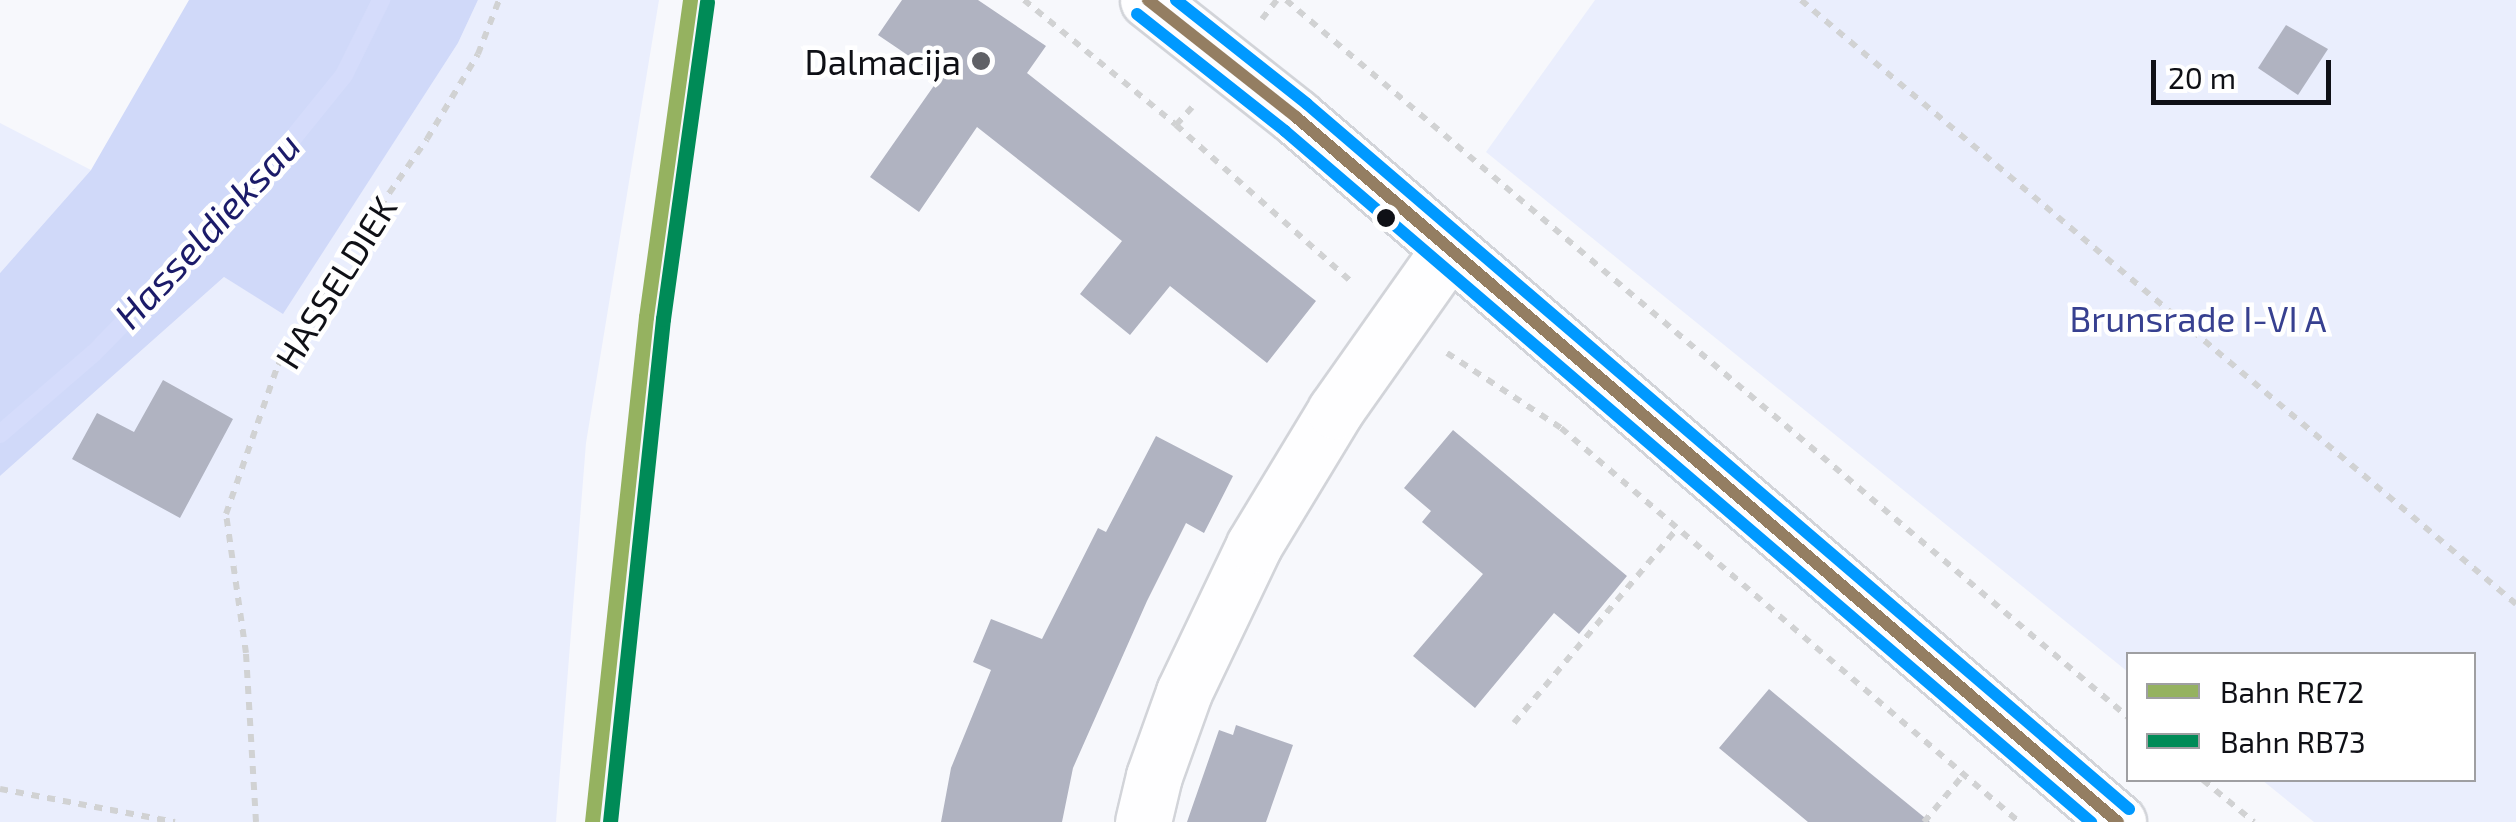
<!DOCTYPE html>
<html>
<head>
<meta charset="utf-8">
<style>
  body { margin:0 }
  #map { position:relative; width:2516px; height:822px; overflow:hidden; background:#f7f8fc; font-family:"Exo 2",sans-serif }
  div>[style] { position:absolute }
  [style*='--x'] { left:calc(var(--x)*1px); top:calc(var(--y)*1px); width:calc(var(--w)*1px); rotate:calc(var(--a)*1deg) }
  .green>* { inset:0; background:#eaeefd }
  .forest>* { inset:0; background:#d0d9f9 }
  .stream>* { height:18px; margin:-9px; padding:0 9px; transform-origin:9px; border-radius:9px; background:#d5dcfb }
  .building>* { inset:0; background:#b0b3c1 }
  .path>* { height:6px; margin-top:-3px; transform-origin:0; background:repeating-linear-gradient(90deg,#d1d2d3 0 8px,transparent 0 16px) }
  .roads { filter:drop-shadow(2px 0 #d2d4d9) drop-shadow(-2px 0 #d2d4d9) drop-shadow(0 2px #d2d4d9) drop-shadow(0 -2px #d2d4d9) }
  .minor>* { height:55px; margin:-27.5px; padding:0 27.5px; transform-origin:27.5px; border-radius:27.5px; background:#fefeff }
  .bus-1>* { height:12px; margin:-6px; padding:0 6px; transform-origin:6px; border-radius:6px; background:#947e62 }
  .bus-2>* { height:12px; margin:-6px; padding:0 6px; transform-origin:6px; border-radius:6px; background:#09f }
  .bus-3>* { height:12px; margin:-6px; padding:0 6px; transform-origin:6px; border-radius:6px; background:#09f }
  .rail-1>* { height:15px; margin:-7.5px; padding:0 7.5px; transform-origin:7.5px; border-radius:7.5px; background:#95b260 }
  .rail-2>* { height:15px; margin:-7.5px; padding:0 7.5px; transform-origin:7.5px; border-radius:7.5px; background:#008b57 }
  .dots>* { width:28px; height:28px; translate:-50% -50%; box-sizing:border-box; border:5px solid #fff; border-radius:50% }
  span { translate:-50% -50%; white-space:nowrap; text-align:center; line-height:1.15; -webkit-text-stroke:9px #fff; paint-order:stroke }
  .poi-label { font-size:35px; color:#0f1016 }
  .right { translate:-100% -50%; text-align:right }
  .street-label { font-size:35px; color:#0f1016 }
  .park-label { font-size:35px; color:#374090 }
  .water-label { font-size:38px; color:#1b1b69; font-style:italic }
  .legend { position:absolute; left:2126px; top:652px; width:350px; height:130px; box-sizing:border-box; background:#fff; border:2px solid #9f9fa2; margin:0; padding:12px 18px; list-style:none; font-size:30px; color:#0f1016 }
  .legend li { display:flex; align-items:center; gap:20px; height:50px }
  .legend b { width:50px; border:2px solid #9f9fa2 }
  .scale { position:absolute; left:2151px; top:60px; width:180px; height:45px; box-sizing:border-box; border:5px solid #0f1016; border-top:0; padding-left:12px; font-size:30px; line-height:35px; white-space:nowrap; color:#0f1016; -webkit-text-stroke:8px #fff; paint-order:stroke }
</style>
</head>
<body>
<div id="map">
  <div class="green">
    <div style="clip-path:polygon(478px 0,659px 0,586px 443px,556px 822px,0 822px,0 476px,224px 277px,283px 313px,458px 43px)"></div>
    <div style="clip-path:polygon(1595px 0,2516px 0,2516px 822px,2314px 822px,2262px 780px,2474px 780px,2474px 654px,2128px 654px,2128px 672px,1486px 152px)"></div>
    <div style="clip-path:polygon(0 123px,91px 170px,0 273px)"></div>
  </div>
  <div class="forest">
    <div style="clip-path:polygon(189px 0,478px 0,458px 43px,283px 314px,224px 277px,0 476px,0 273px,91px 170px)"></div>
  </div>
  <div class="stream">
    <div style="--x:0;--y:434;--w:124;--a:-40.8"></div>
    <div style="--x:94;--y:353;--w:212;--a:-45.8"></div>
    <div style="--x:242;--y:201;--w:162;--a:-51"></div>
    <div style="--x:344;--y:75;--w:84;--a:-63.7"></div>
  </div>
  <div class="building">
    <div style="clip-path:polygon(902px 0,978px 0,1046px 46px,1027px 73px,1316px 301px,1267px 363px,1170px 286px,1130px 335px,1103px 313px,1080px 294px,1122px 241px,977px 127px,919px 212px,870px 177px,940px 77px,878px 35px)"></div>
    <div style="clip-path:polygon(2286px 25px,2328px 49px,2298px 95px,2258px 68px)"></div>
    <div style="clip-path:polygon(163px 380px,233px 419px,180px 518px,72px 459px,97px 413px,134px 432px)"></div>
    <div style="clip-path:polygon(1453px 430px,1627px 576px,1579px 634px,1554px 613px,1475px 708px,1413px 656px,1483px 574px,1422px 522px,1431px 511px,1404px 488px)"></div>
    <div style="clip-path:polygon(1156px 436px,1233px 476px,1204px 533px,1186px 523px,1147px 601px,1073px 768px,1062px 822px,941px 822px,951px 768px,991px 670px,973px 662px,991px 619px,1042px 639px,1098px 528px,1106px 532px)"></div>
    <div style="clip-path:polygon(1769px 689px,1870px 773px,1930px 822px,1808px 822px,1719px 748px)"></div>
    <div style="clip-path:polygon(1236px 725px,1293px 745px,1266px 822px,1187px 822px,1219px 730px,1233px 735px)"></div>
  </div>
  <div class="path">
    <div style="--x:1024;--y:0;--w:197;--a:39.4"></div>
    <div style="--x:1176;--y:125;--w:237;--a:41.8"></div>
    <div style="--x:1286;--y:0;--w:1106;--a:40.42"></div>
    <div style="--x:1801;--y:0;--w:936;--a:40.19"></div>
    <div style="--x:1262;--y:19;--w:24;--a:-52"></div>
    <div style="--x:1176;--y:125;--w:24;--a:-48"></div>
    <div style="--x:1447;--y:353;--w:136;--a:33.3"></div>
    <div style="--x:1561;--y:428;--w:604;--a:40.7"></div>
    <div style="--x:1514;--y:723;--w:253;--a:-50"></div>
    <div style="--x:2203;--y:780;--w:66;--a:39.5"></div>
    <div style="--x:0;--y:789;--w:178;--a:10.7"></div>
    <div style="--x:256;--y:822;--w:169;--a:-93.4"></div>
    <div style="--x:246;--y:653;--w:140;--a:-98.2"></div>
    <div style="--x:226;--y:514;--w:158;--a:-70.8"></div>
    <div style="--x:278;--y:365;--w:109;--a:-58.9"></div>
    <div style="--x:334;--y:272;--w:162;--a:-55"></div>
    <div style="--x:427;--y:139;--w:99;--a:-59"></div>
    <div style="--x:478;--y:54;--w:58;--a:-68.7"></div>
    <div style="--x:1924;--y:822;--w:62;--a:-50.2"></div>
  </div>
  <div class="roads">
    <div class="minor">
      <div style="--x:1148;--y:0;--w:189;--a:38.3"></div>
      <div style="--x:1296;--y:117;--w:1083;--a:40.62"></div>
      <div style="--x:1143;--y:822;--w:47;--a:-76.6"></div>
      <div style="--x:1154;--y:776;--w:89;--a:-70.3"></div>
      <div style="--x:1184;--y:692;--w:163;--a:-64.5"></div>
      <div style="--x:1254;--y:545;--w:157;--a:-58.8"></div>
      <div style="--x:1335;--y:411;--w:196;--a:-54.8"></div>
    </div>
  </div>
  <div class="bus-1">
    <div style="--x:1148;--y:0;--w:189;--a:38.3"></div>
    <div style="--x:1296;--y:117;--w:1083;--a:40.62"></div>
  </div>
  <div class="bus-2">
    <div style="--x:1137;--y:14;--w:189;--a:38.3"></div>
    <div style="--x:1285;--y:131;--w:1062;--a:40.61"></div>
  </div>
  <div class="bus-3">
    <div style="--x:1176;--y:0;--w:167;--a:38.4"></div>
    <div style="--x:1307;--y:104;--w:1083;--a:40.62"></div>
  </div>
  <div class="rail-1">
    <div style="--x:592;--y:822;--w:508;--a:-83.9"></div>
    <div style="--x:646;--y:317;--w:320;--a:-82.1"></div>
  </div>
  <div class="rail-2">
    <div style="--x:610;--y:822;--w:506;--a:-83.99"></div>
    <div style="--x:663;--y:319;--w:320;--a:-82.1"></div>
  </div>
  <div class="dots">
    <div style="left:981px;top:61px;background:#606166"></div>
    <div style="left:1386px;top:218px;background:#0f1016"></div>
  </div>
  <div class="poi-label">
    <span class="right" style="left:961px;top:61px">Dalmacija</span>
  </div>
  <div class="street-label">
    <span style="left:335px;top:282px;rotate:-58deg">HASSELDIEK</span>
  </div>
  <div class="park-label">
    <span style="left:2198px;top:318px">Brunsrade I-VI A</span>
  </div>
  <div class="water-label">
    <span style="left:207px;top:230px;rotate:-47deg">Hasseldieksau</span>
  </div>
  <ul class="legend">
  <li><b style="height:12px;background:#95b260"></b>Bahn RE72</li>
  <li><b style="height:12px;background:#008b57"></b>Bahn RB73</li>
  </ul>
  <div class="scale">20 m</div>
</div>
</body>
</html>
